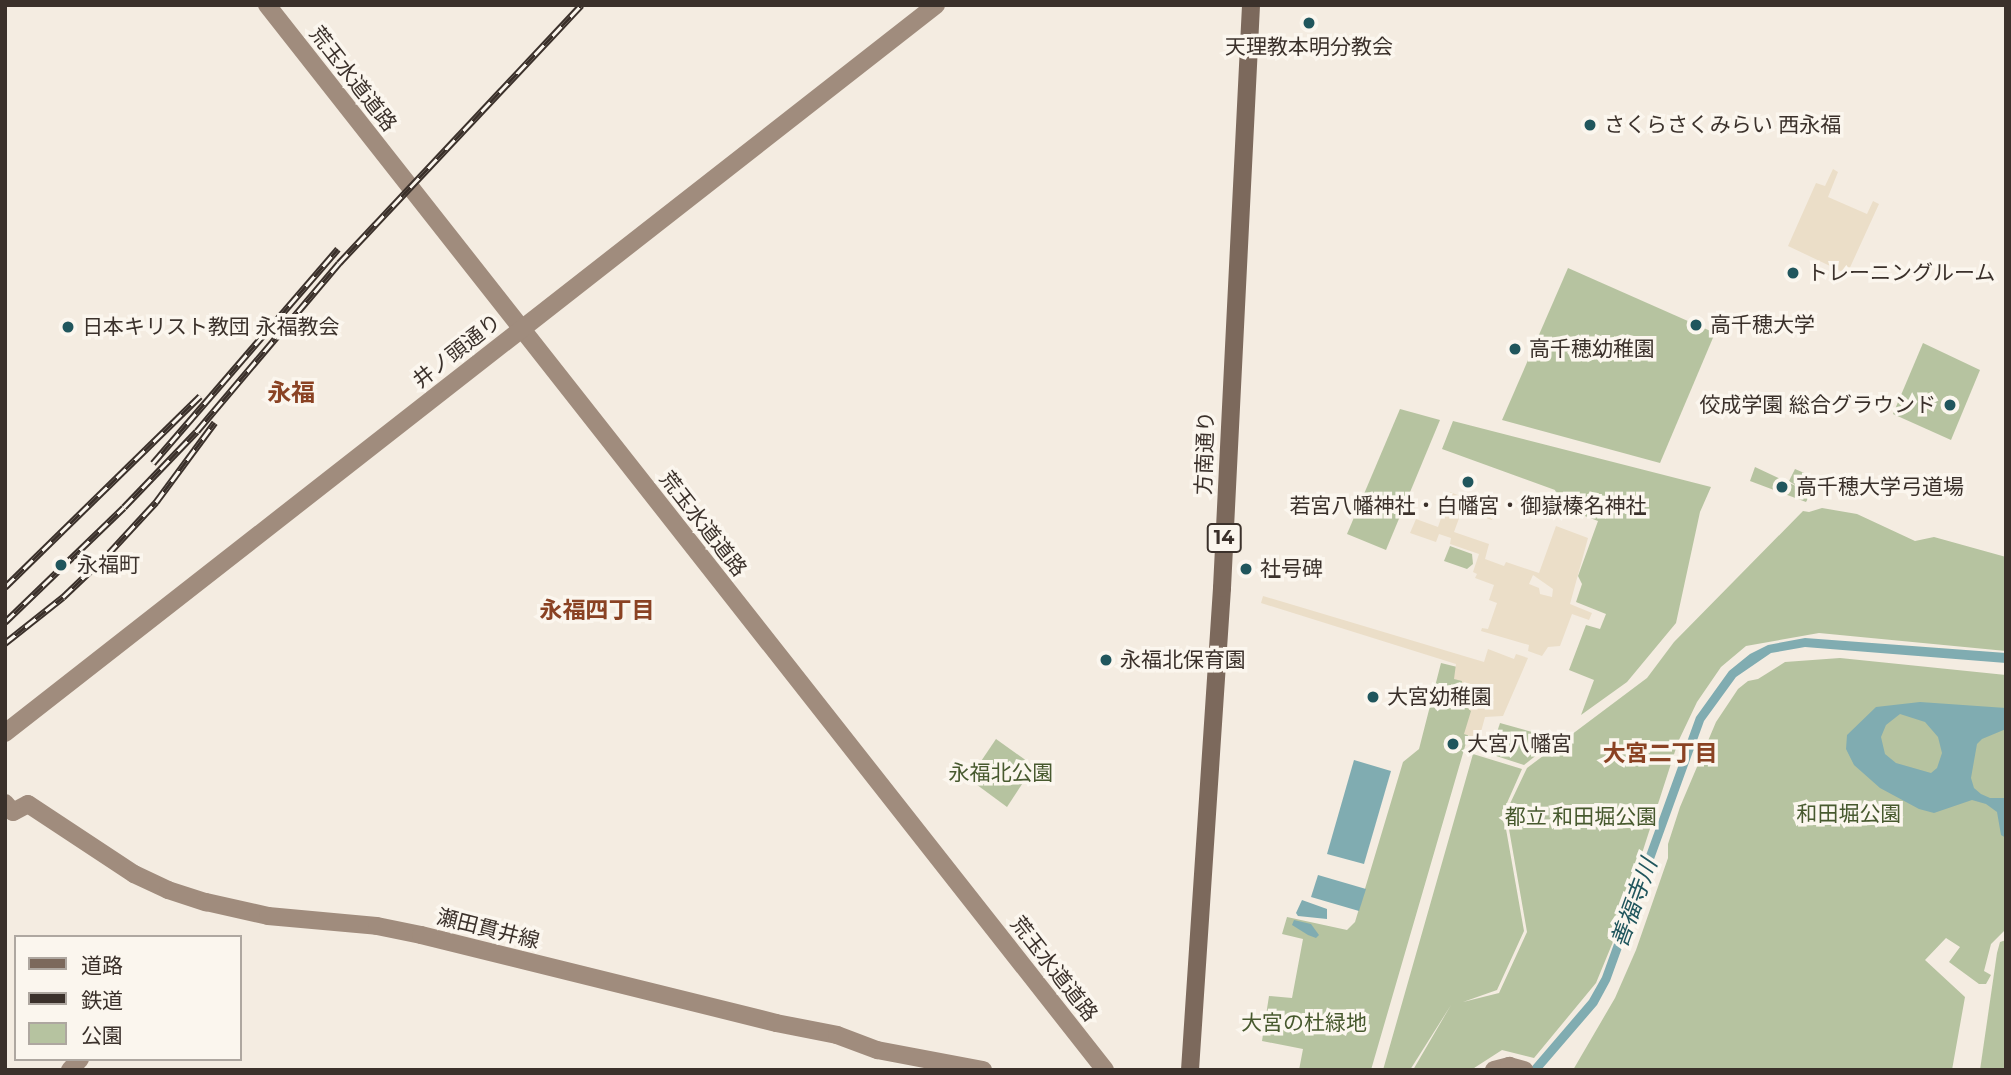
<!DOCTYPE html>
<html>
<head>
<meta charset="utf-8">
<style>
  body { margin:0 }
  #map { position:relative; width:2011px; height:1075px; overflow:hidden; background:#f4ece1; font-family:Montserrat,"Noto Sans JP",sans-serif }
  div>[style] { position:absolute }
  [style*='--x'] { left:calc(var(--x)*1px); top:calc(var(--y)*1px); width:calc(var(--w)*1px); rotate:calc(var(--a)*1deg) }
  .green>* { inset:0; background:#b6c3a0 }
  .plaza>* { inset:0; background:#ebdec8 }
  .water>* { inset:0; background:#80acb1 }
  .secondary>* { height:18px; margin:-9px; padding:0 9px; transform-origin:9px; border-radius:9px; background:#a08c7d }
  .primary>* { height:18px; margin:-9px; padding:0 9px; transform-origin:9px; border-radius:9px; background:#7c695c }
  .rail>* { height:7px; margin-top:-3.5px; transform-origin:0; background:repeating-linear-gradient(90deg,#fbf6ee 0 13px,#3b312b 0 26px); box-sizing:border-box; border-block:2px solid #3b312b }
  .dots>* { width:19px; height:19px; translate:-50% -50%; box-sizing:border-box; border:4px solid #fbf6ee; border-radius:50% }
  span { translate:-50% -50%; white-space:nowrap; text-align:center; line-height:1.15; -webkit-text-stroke:7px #fbf6ee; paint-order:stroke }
  .shield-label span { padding:2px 5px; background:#fbf6ee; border:2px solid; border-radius:5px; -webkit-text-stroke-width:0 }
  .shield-label { font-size:19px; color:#3b312b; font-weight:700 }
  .poi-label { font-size:21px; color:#3b312b }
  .left { translate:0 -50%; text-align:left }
  .right { translate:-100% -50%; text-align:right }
  .street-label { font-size:21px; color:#3b312b }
  .park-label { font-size:21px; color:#47592e }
  .neighbourhood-label { font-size:23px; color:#8a4223; font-weight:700 }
  .water-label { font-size:23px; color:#20565d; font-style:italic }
  .quarter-label { font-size:24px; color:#8a4223; font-weight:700 }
  .frame { position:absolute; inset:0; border:7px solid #3b312b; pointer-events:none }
  .legend { position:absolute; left:14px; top:935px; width:228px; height:126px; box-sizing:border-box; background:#fbf6ee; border:2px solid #aea7a0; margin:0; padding:9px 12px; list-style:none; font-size:21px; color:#3b312b }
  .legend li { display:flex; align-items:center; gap:14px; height:35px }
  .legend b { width:35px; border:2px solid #aea7a0 }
</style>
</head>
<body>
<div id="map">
  <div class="green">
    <div style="clip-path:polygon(1568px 268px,1715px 333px,1660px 463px,1502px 420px)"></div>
    <div style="clip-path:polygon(1923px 343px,1980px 370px,1951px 440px,1893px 414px)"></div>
    <div style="clip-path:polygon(1400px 409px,1440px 420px,1386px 550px,1347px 534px)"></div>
    <div style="clip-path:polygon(1453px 421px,1711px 487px,1700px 512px,1676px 623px,1627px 682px,1581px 715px,1594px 680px,1569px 670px,1586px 625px,1600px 629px,1606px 614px,1576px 602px,1582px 584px,1578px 576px,1598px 521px,1561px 507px,1555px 490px,1442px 449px)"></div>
    <div style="clip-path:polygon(1755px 467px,1798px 487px,1789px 481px,1795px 469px,1823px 481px,1817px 493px,1811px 493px,1806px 502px,1750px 481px)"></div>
    <div style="clip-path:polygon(1822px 508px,1857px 514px,1915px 541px,1934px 537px,2006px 557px,2006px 651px,1819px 633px,1746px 646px,1721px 667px,1697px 702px,1678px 742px,1615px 937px,1596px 983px,1534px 1058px,1502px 1050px,1471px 1070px,1413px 1070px,1451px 1005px,1410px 1070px,1383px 1070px,1473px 754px,1522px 769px,1503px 812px,1524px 931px,1497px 990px,1463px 1002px,1499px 993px,1527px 932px,1506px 812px,1527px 768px,1647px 678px,1674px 642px,1803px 511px,1809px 512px)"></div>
    <div style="clip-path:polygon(1450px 546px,1472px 554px,1473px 564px,1467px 569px,1444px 561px)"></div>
    <div style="clip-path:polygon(1840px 658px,2006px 675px,2006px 929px,1991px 944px,1984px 971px,1991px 975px,1986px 984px,1979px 984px,1949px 962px,1960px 947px,1946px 938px,1925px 960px,1965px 997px,1952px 1070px,1573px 1070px,1615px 998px,1636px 950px,1668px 858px,1668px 844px,1680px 807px,1716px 722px,1738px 689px,1748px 681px,1758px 679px,1785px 662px)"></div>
    <div style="clip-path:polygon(1441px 663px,1486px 674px,1371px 1070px,1299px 1070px,1303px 1049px,1262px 1041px,1269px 996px,1292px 998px,1303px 939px,1282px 934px,1287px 917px,1347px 930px,1355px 922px,1403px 762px,1419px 749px)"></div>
    <div style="clip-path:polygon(1500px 723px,1557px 739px,1524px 765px,1490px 754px)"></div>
    <div style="clip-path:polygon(996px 739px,1034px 766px,1007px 807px,969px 779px)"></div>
    <div style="clip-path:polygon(2006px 940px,2006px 1070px,1980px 1070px,1997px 953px,2000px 942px)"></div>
  </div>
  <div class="plaza">
    <div style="clip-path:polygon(1833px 169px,1838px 172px,1828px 197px,1867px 214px,1873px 201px,1879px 204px,1847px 274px,1788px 246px,1816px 183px,1825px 186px)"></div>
    <div style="clip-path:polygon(evenodd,1450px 492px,1496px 510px,1492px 520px,1462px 510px,1454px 532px,1489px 544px,1485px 559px,1504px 566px,1506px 562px,1539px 573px,1556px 526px,1588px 538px,1570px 604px,1592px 613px,1589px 620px,1572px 614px,1560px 646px,1548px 647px,1542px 656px,1528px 651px,1529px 645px,1481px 631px,1482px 628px,1488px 629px,1497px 603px,1489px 600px,1494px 585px,1475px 578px,1477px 574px,1473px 572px,1479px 554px,1450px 544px,1451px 538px,1439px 534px,1436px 542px,1410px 533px,1416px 519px,1438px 527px,1450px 492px,1533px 575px,1553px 589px,1552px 597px,1540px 594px,1539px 588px,1529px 584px,1533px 575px)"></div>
    <div style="clip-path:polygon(1263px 596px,1484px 662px,1488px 649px,1514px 659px,1516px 654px,1528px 658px,1503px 716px,1485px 717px,1479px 739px,1464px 734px,1471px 711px,1460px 702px,1462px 681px,1454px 679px,1456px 664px,1261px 603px)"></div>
  </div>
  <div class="water">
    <div style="clip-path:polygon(1805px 638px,2006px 653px,2006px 663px,1805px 647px,1771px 653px,1736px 677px,1704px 721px,1610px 981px,1597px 1005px,1541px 1070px,1529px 1070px,1589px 1000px,1602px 977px,1696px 717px,1729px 671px,1750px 654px,1768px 645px)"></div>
    <div style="clip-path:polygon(evenodd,1920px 702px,2006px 708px,2006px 729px,1982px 739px,1977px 744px,1971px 778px,1974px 788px,1981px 794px,1990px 798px,2006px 798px,2006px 838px,2001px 835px,1997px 812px,1986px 804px,1972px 800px,1934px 813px,1919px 809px,1880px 788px,1854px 765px,1846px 749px,1847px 735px,1876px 707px,1920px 702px,1900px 714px,1925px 722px,1938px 737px,1942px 753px,1937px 768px,1931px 773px,1896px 763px,1885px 754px,1881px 737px,1886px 725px,1900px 714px)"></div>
    <div style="clip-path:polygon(1354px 760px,1391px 771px,1364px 864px,1327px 854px)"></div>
    <div style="clip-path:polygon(1318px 875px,1366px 889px,1359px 911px,1311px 897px)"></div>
    <div style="clip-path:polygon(1302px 900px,1327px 909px,1327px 919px,1298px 916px,1296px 913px)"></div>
    <div style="clip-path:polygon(1294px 920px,1311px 924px,1319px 935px,1316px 938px,1308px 935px,1292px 925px)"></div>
  </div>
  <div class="secondary">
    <div style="--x:267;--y:5;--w:1355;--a:51.8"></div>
    <div style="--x:5;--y:733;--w:1182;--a:-38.02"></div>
    <div style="--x:5;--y:803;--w:12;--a:48"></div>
    <div style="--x:13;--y:812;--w:17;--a:-28"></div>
    <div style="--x:28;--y:804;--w:127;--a:33.4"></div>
    <div style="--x:134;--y:874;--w:38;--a:25"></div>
    <div style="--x:168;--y:890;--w:40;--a:18"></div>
    <div style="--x:206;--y:902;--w:64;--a:12.7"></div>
    <div style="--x:268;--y:916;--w:109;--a:5.2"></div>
    <div style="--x:377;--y:926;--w:45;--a:11.6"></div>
    <div style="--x:421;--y:935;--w:366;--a:13.9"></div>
    <div style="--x:776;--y:1023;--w:62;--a:11.1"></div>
    <div style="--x:837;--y:1035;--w:43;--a:20.6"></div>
    <div style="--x:877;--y:1050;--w:108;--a:10.7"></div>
    <div style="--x:70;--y:1070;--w:15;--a:-48"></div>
    <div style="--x:1494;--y:1070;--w:16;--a:-15"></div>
    <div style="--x:1509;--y:1066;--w:16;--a:15"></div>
  </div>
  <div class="primary">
    <div style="--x:1190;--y:1070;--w:483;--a:-86.2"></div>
    <div style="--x:1222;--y:588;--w:584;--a:-87.15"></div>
  </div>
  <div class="rail">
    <div style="--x:153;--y:463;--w:283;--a:-49.2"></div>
    <div style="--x:5;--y:587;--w:273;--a:-44.4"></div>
    <div style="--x:5;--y:622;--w:165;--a:-44"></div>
    <div style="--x:124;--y:507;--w:105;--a:-46.2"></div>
    <div style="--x:197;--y:431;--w:220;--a:-49.8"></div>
    <div style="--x:339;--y:263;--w:354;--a:-46.8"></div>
    <div style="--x:5;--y:643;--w:74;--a:-38.4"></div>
    <div style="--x:63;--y:597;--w:62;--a:-43.7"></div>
    <div style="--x:108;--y:554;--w:71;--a:-47.3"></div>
    <div style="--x:156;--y:502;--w:99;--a:-53.6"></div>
  </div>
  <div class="dots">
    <div style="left:1309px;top:23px;background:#20565d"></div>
    <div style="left:1590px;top:125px;background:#20565d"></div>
    <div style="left:1793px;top:273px;background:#20565d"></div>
    <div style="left:1696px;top:325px;background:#20565d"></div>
    <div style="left:68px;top:327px;background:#20565d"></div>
    <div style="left:1515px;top:349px;background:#20565d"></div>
    <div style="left:1950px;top:405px;background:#20565d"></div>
    <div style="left:1468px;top:482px;background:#20565d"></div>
    <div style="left:1782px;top:487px;background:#20565d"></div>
    <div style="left:61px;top:565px;background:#20565d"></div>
    <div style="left:1246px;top:569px;background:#20565d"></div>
    <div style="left:1106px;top:660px;background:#20565d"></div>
    <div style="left:1373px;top:697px;background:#20565d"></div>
    <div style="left:1453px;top:744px;background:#20565d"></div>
  </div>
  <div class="shield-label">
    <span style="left:1224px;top:538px">14</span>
  </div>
  <div class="poi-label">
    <span style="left:1309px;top:47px">天理教本明分教会</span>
    <span class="left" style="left:1604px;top:125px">さくらさくみらい 西永福</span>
    <span class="left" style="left:1807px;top:273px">トレーニングルーム</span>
    <span class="left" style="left:1710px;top:325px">高千穂大学</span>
    <span class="left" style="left:82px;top:327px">日本キリスト教団 永福教会</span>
    <span class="left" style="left:1529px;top:349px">高千穂幼稚園</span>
    <span class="right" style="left:1936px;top:405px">佼成学園 総合グラウンド</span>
    <span class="left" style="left:1796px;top:487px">高千穂大学弓道場</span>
    <span style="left:1468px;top:506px">若宮八幡神社・白幡宮・御嶽榛名神社</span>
    <span class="left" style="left:77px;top:565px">永福町</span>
    <span class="left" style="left:1260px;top:569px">社号碑</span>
    <span class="left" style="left:1120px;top:660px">永福北保育園</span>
    <span class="left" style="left:1387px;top:697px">大宮幼稚園</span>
    <span class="left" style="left:1467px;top:744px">大宮八幡宮</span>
  </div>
  <div class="street-label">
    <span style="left:353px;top:79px;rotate:52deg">荒玉水道道路</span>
    <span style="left:457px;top:351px;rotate:-38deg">井ノ頭通り</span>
    <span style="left:1205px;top:453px;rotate:-88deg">方南通り</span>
    <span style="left:703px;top:524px;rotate:52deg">荒玉水道道路</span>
    <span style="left:488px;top:929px;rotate:14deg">瀬田貫井線</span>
    <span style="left:1054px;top:969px;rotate:52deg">荒玉水道道路</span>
  </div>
  <div class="park-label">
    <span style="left:1001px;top:773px">永福北公園</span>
    <span style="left:1849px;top:814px">和田堀公園</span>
    <span style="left:1581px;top:817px">都立 和田堀公園</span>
    <span style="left:1304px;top:1023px">大宮の杜緑地</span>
  </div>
  <div class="neighbourhood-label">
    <span style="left:597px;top:610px">永福四丁目</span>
    <span style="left:1660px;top:753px">大宮二丁目</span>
  </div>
  <div class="water-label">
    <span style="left:1634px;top:903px;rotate:-70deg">善福寺川</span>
  </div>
  <div class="quarter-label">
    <span style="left:291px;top:393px">永福</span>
  </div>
  <div class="frame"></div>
  <ul class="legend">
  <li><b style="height:9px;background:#7c695c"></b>道路</li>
  <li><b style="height:9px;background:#3b312b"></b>鉄道</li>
  <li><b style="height:19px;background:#b6c3a0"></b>公園</li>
  </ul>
</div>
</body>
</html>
